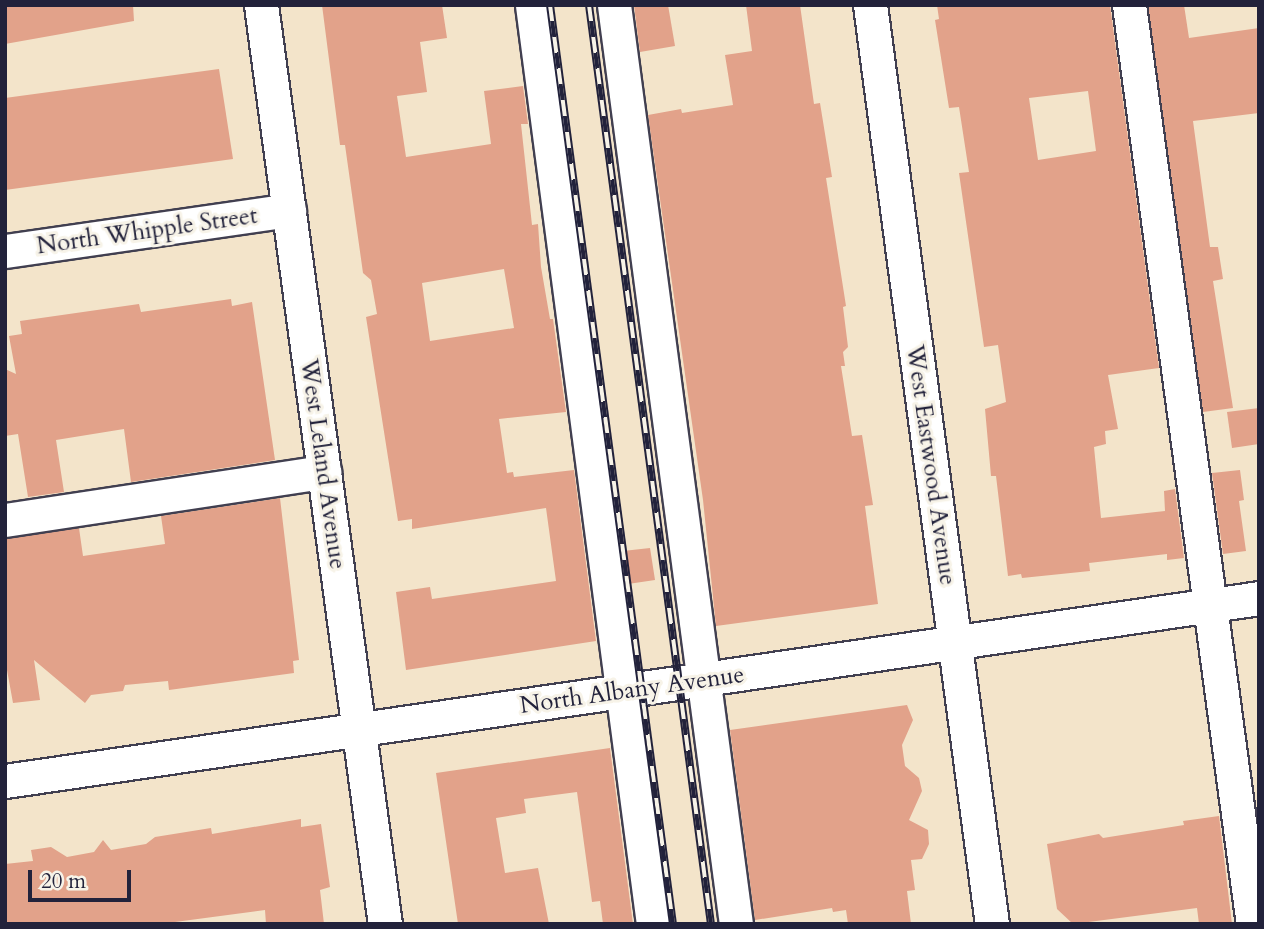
<!DOCTYPE html>
<html>
<head>
<meta charset="utf-8">
<style>
  body { margin:0 }
  #map { position:relative; width:1264px; height:929px; overflow:hidden; background:#f3e4ca; font-family:Cardo,serif }
  div>[style] { position:absolute }
  [style*='--x'] { left:calc(var(--x)*1px); top:calc(var(--y)*1px); width:calc(var(--w)*1px); rotate:calc(var(--a)*1deg) }
  .building>* { inset:0; background:#e2a28a }
  .roads { filter:drop-shadow(2px 0 #413f50) drop-shadow(-2px 0 #413f50) drop-shadow(0 2px #413f50) drop-shadow(0 -2px #413f50) }
  .minor>* { height:33px; margin:-16.5px; padding:0 16.5px; transform-origin:16.5px; border-radius:16.5px; background:#fff }
  .rail>* { height:8px; margin-top:-4px; transform-origin:0; background:repeating-linear-gradient(90deg,#f7f3e8 0 16px,#22223b 0 32px); box-sizing:border-box; border-block:2px solid #22223b }
  span { translate:-50% -50%; white-space:nowrap; text-align:center; line-height:1.15; -webkit-text-stroke:6px #f7f3e8; paint-order:stroke }
  .street-label { font-size:24px; color:#22223b }
  .frame { position:absolute; inset:0; border:7px solid #22223b; pointer-events:none }
  .scale { position:absolute; left:28px; top:870px; width:103px; height:32px; box-sizing:border-box; border:4px solid #22223b; border-top:0; padding-left:9px; font-size:21px; line-height:24px; white-space:nowrap; color:#22223b; -webkit-text-stroke:5px #f7f3e8; paint-order:stroke }
</style>
</head>
<body>
<div id="map">
  <div class="building">
    <div style="clip-path:polygon(5px 5px,133px 5px,134px 21px,5px 44px)"></div>
    <div style="clip-path:polygon(evenodd,322px 5px,442px 5px,447px 38px,420px 42px,427px 92px,397px 96px,406px 157px,491px 144px,484px 91px,523px 86px,528px 124px,521px 124px,532px 225px,538px 224px,541px 267px,550px 319px,553px 319px,566px 412px,499px 419px,507px 473px,513px 472px,514px 477px,574px 470px,596px 641px,406px 670px,396px 592px,430px 587px,432px 599px,556px 581px,546px 508px,412px 529px,412px 519px,398px 521px,366px 317px,377px 314px,371px 280px,363px 273px,345px 145px,340px 145px,322px 5px,504px 269px,514px 328px,430px 341px,422px 283px,504px 269px)"></div>
    <div style="clip-path:polygon(634px 5px,668px 5px,675px 46px,640px 52px)"></div>
    <div style="clip-path:polygon(746px 5px,800px 5px,814px 104px,820px 103px,832px 177px,826px 178px,846px 306px,843px 307px,848px 347px,843px 352px,845px 366px,841px 366px,852px 436px,862px 435px,873px 505px,865px 506px,878px 604px,716px 626px,703px 500px,648px 115px,681px 109px,682px 113px,733px 105px,725px 55px,752px 51px)"></div>
    <div style="clip-path:polygon(evenodd,937px 5px,1110px 5px,1159px 368px,1108px 375px,1118px 429px,1105px 431px,1106px 444px,1094px 447px,1101px 518px,1165px 511px,1164px 491px,1175px 489px,1184px 558px,1167px 560px,1167px 554px,1089px 563px,1090px 571px,1022px 578px,1021px 574px,1008px 576px,996px 476px,991px 476px,985px 409px,1006px 402px,998px 345px,984px 347px,959px 173px,969px 172px,959px 107px,949px 108px,935px 20px,939px 19px,937px 5px,1088px 91px,1096px 151px,1038px 160px,1029px 98px,1088px 91px)"></div>
    <div style="clip-path:polygon(1148px 5px,1184px 5px,1189px 38px,1259px 28px,1259px 113px,1193px 121px,1210px 247px,1218px 247px,1223px 279px,1213px 281px,1233px 408px,1203px 412px)"></div>
    <div style="clip-path:polygon(219px 69px,233px 159px,5px 190px,5px 98px)"></div>
    <div style="clip-path:polygon(231px 299px,232px 306px,252px 302px,275px 460px,131px 482px,124px 429px,56px 440px,64px 492px,28px 497px,18px 434px,5px 436px,5px 369px,16px 374px,9px 336px,22px 334px,20px 321px,139px 304px,141px 312px)"></div>
    <div style="clip-path:polygon(1259px 408px,1259px 444px,1232px 448px,1227px 412px)"></div>
    <div style="clip-path:polygon(1240px 470px,1244px 500px,1239px 501px,1246px 551px,1223px 554px,1212px 473px)"></div>
    <div style="clip-path:polygon(280px 498px,299px 660px,293px 661px,294px 673px,169px 690px,168px 681px,125px 685px,123px 691px,91px 695px,85px 703px,34px 660px,40px 700px,13px 703px,5px 659px,5px 539px,79px 528px,83px 556px,165px 544px,161px 516px)"></div>
    <div style="clip-path:polygon(650px 548px,655px 580px,628px 584px,623px 551px)"></div>
    <div style="clip-path:polygon(907px 705px,913px 720px,902px 745px,905px 766px,919px 778px,922px 791px,909px 820px,928px 830px,929px 844px,922px 859px,911px 860px,915px 890px,907px 891px,911px 924px,848px 924px,846px 910px,833px 912px,832px 908px,755px 920px,730px 730px)"></div>
    <div style="clip-path:polygon(610px 748px,633px 924px,603px 924px,600px 901px,592px 902px,577px 792px,524px 799px,526px 813px,496px 818px,505px 873px,538px 868px,549px 924px,458px 924px,436px 773px)"></div>
    <div style="clip-path:polygon(1219px 816px,1232px 924px,1199px 924px,1197px 908px,1073px 924px,1057px 909px,1047px 844px,1099px 834px,1103px 838px,1184px 825px,1183px 821px)"></div>
    <div style="clip-path:polygon(301px 819px,301px 827px,321px 824px,330px 887px,320px 890px,324px 924px,266px 924px,265px 910px,160px 924px,5px 924px,5px 864px,33px 861px,31px 850px,51px 847px,67px 857px,94px 852px,103px 840px,111px 850px,146px 844px,155px 837px,211px 828px,212px 834px)"></div>
  </div>
  <div class="roads">
    <div class="minor">
      <div style="--x:261;--y:5;--w:927;--a:82.32"></div>
      <div style="--x:532;--y:5;--w:927;--a:82.5"></div>
      <div style="--x:614;--y:5;--w:927;--a:82.44"></div>
      <div style="--x:870;--y:5;--w:927;--a:82.44"></div>
      <div style="--x:1129;--y:5;--w:927;--a:82.32"></div>
      <div style="--x:5;--y:251;--w:287;--a:-8.2"></div>
      <div style="--x:5;--y:520;--w:323;--a:-8.6"></div>
      <div style="--x:5;--y:781;--w:1267;--a:-8.3"></div>
    </div>
  </div>
  <div class="rail">
    <div style="--x:550;--y:5;--w:927;--a:82.38"></div>
    <div style="--x:589;--y:5;--w:927;--a:82.44"></div>
  </div>
  <div class="street-label">
    <span style="left:147px;top:231px;rotate:-8deg">North Whipple Street</span>
    <span style="left:323px;top:464px;rotate:82deg">West Leland Avenue</span>
    <span style="left:931px;top:465px;rotate:82deg">West Eastwood Avenue</span>
    <span style="left:632px;top:690px;rotate:-8deg">North Albany Avenue</span>
  </div>
  <div class="frame"></div>
  <div class="scale">20 m</div>
</div>
</body>
</html>
